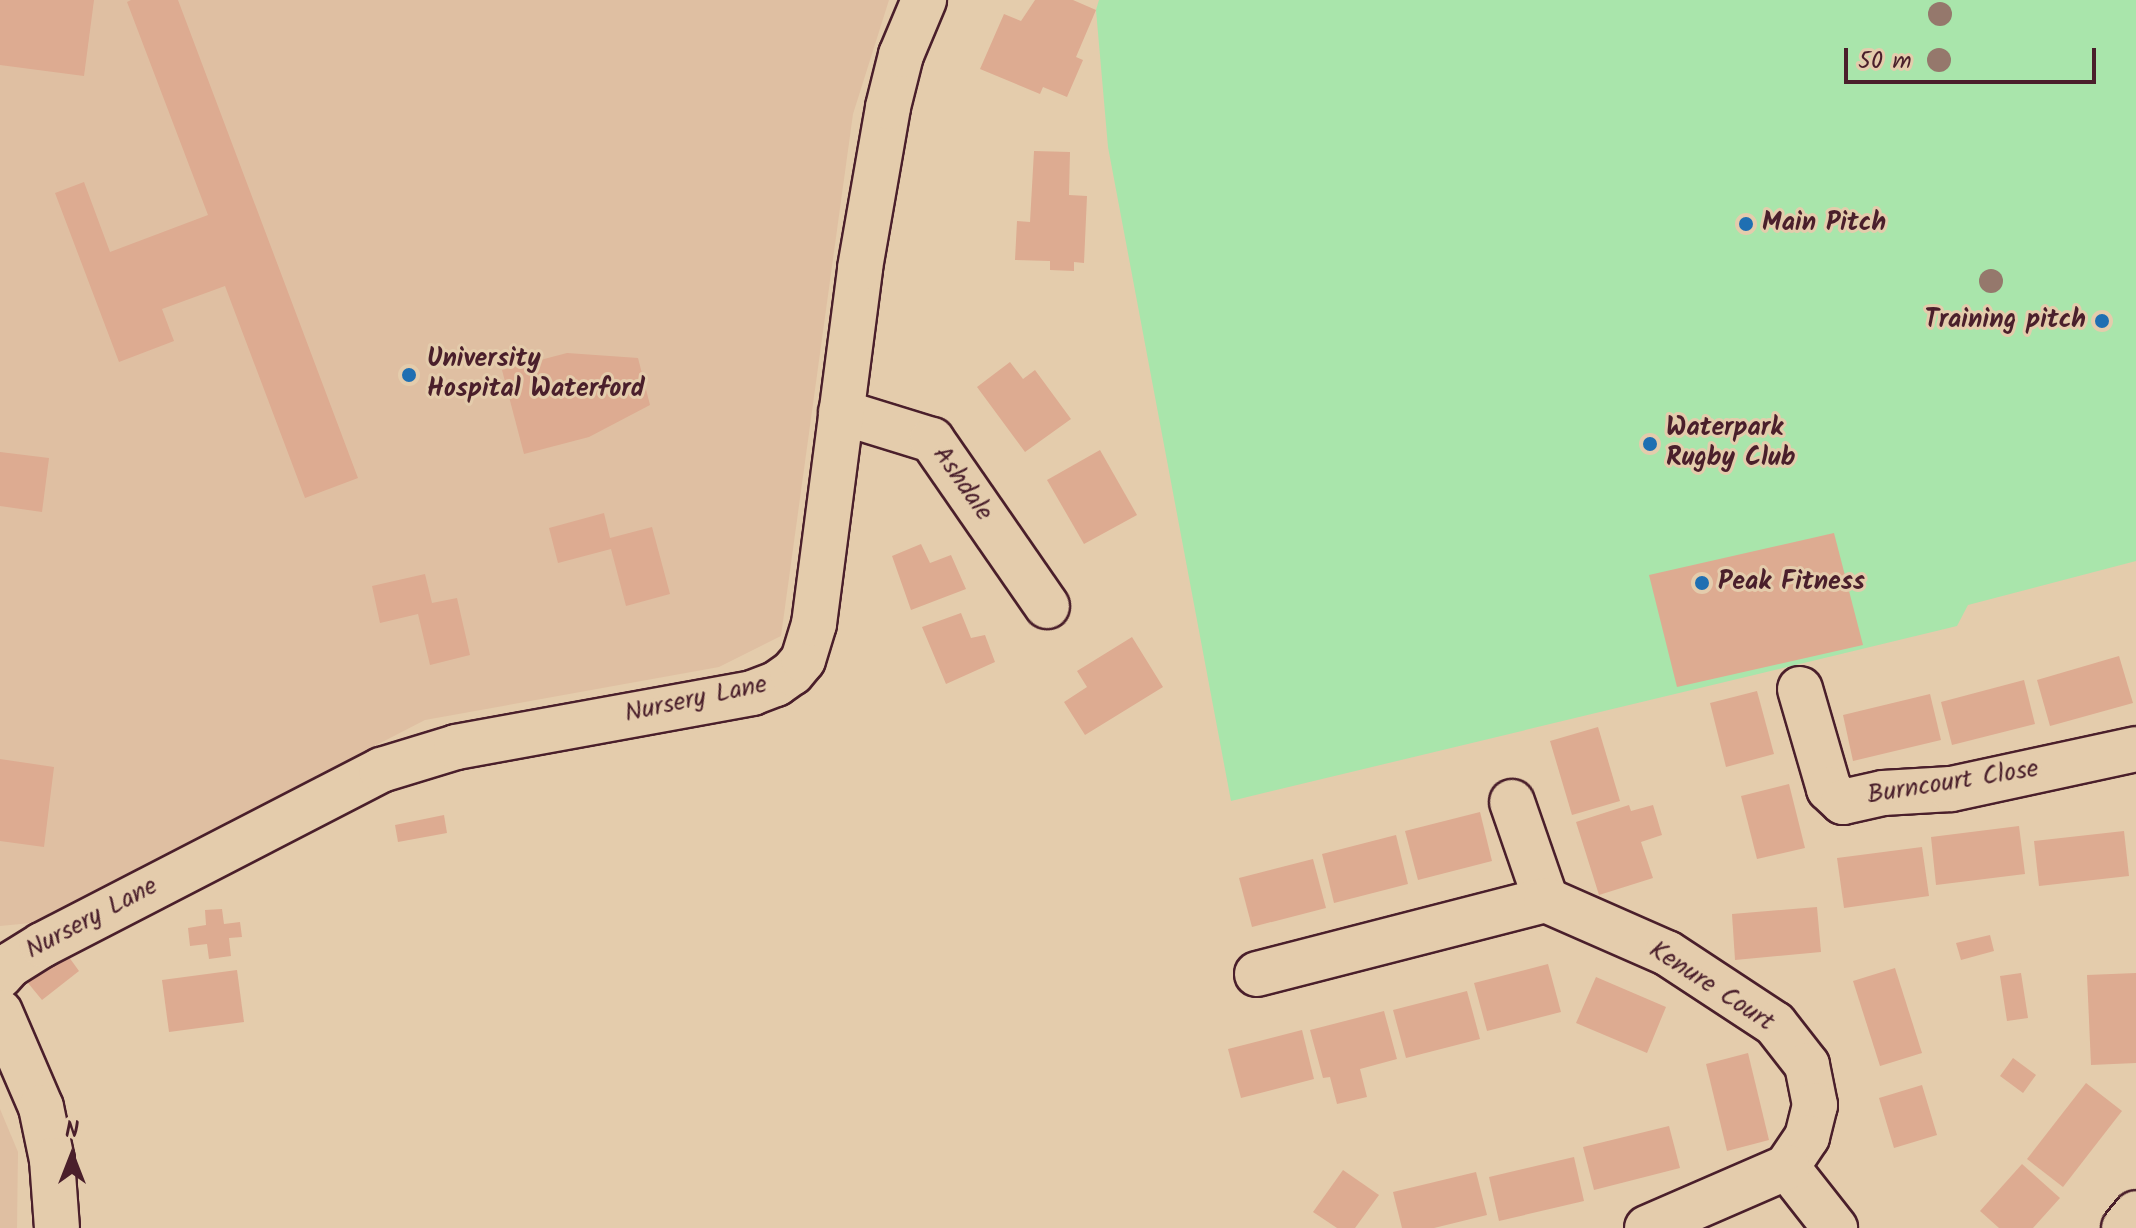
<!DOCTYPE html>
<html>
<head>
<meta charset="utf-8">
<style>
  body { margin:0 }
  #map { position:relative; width:2136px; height:1228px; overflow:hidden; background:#e4ccac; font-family:Kalam,sans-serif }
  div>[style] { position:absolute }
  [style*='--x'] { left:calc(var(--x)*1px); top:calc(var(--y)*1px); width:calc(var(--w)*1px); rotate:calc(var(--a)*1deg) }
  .built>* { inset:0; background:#dfbfa2 }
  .green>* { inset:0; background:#a9e5ab }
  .building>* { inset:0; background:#ddab91 }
  .roads { filter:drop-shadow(2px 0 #4a1f2b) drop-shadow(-2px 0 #4a1f2b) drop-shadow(0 2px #4a1f2b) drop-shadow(0 -2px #4a1f2b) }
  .minor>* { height:44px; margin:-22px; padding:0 22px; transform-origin:22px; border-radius:22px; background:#e4ccac }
  .trees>* { width:24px; height:24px; margin:-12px; border-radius:50%; background:#95786c }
  .dots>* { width:22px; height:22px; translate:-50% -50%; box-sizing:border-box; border:4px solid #e4ccac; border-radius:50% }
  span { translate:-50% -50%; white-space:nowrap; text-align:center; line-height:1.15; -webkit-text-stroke:6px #e4ccac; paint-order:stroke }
  .poi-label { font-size:26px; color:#4a1f2b; font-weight:700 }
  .left { translate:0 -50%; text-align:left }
  .right { translate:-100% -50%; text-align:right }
  .street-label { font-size:26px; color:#4a1f2b }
  .north { position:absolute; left:32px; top:1116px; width:80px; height:80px; -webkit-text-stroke:6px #e4ccac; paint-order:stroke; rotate:0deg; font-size:22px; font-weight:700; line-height:32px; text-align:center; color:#4a1f2b }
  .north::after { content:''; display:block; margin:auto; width:28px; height:36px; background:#4a1f2b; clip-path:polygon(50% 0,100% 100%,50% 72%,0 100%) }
  .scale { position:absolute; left:1844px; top:48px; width:252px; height:36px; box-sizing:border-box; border:4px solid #4a1f2b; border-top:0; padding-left:10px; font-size:24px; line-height:28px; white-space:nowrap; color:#4a1f2b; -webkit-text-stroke:6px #e4ccac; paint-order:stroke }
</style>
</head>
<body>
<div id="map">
  <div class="built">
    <div style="clip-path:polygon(0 0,889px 0,853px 114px,781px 636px,719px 667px,425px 720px,31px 923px,0 926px)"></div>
    <div style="clip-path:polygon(0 1109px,18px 1152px,17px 1228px,0 1228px)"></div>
  </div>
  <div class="green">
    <div style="clip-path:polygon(1099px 0,2136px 0,2136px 561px,1968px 605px,1957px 626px,1231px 801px,1108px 147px,1096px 10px)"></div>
  </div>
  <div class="building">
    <div style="clip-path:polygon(0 0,94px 0,84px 76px,0 65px)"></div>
    <div style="clip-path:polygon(131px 0,178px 0,358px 478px,305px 498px,225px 286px,162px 309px,174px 341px,119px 362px,55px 193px,84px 182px,110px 252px,208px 215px,127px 2px)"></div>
    <div style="clip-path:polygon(1035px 0,1073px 0,1096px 10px,1076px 57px,1083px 60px,1067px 97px,1043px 87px,1040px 94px,980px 69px,1004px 14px,1021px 21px)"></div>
    <div style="clip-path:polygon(1034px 151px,1070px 152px,1069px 195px,1087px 196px,1084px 263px,1074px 262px,1074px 271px,1050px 270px,1050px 261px,1015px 260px,1017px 221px,1030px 222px)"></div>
    <div style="clip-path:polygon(567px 353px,638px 358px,650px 405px,589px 437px,524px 454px,502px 370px)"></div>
    <div style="clip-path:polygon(1010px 362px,1023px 379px,1035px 370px,1071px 419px,1025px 452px,977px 387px)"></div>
    <div style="clip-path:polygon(1100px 450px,1137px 515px,1084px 544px,1047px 480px)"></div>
    <div style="clip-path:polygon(0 452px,49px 458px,42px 512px,0 506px)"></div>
    <div style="clip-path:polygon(604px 513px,610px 538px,652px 527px,670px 594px,626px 606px,611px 549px,558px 563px,549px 528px)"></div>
    <div style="clip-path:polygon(1834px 533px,1863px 645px,1677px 687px,1649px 575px)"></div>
    <div style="clip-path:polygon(921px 544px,930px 563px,951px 555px,966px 589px,911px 610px,892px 556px)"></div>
    <div style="clip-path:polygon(425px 574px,432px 603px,457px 598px,470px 655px,430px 665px,418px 614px,380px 623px,372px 586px)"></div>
    <div style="clip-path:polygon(961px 613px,971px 638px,985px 635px,995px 662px,946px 684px,922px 627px)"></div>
    <div style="clip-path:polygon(1132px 637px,1163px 687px,1085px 735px,1064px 702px,1087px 687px,1077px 671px)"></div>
    <div style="clip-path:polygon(2119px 656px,2133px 703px,2050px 726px,2037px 680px)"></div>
    <div style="clip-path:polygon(2024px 680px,2035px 724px,1952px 745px,1941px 702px)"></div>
    <div style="clip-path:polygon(1757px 691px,1774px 754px,1726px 767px,1710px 703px)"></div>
    <div style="clip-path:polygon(1930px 694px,1941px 740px,1853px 761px,1843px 715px)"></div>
    <div style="clip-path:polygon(1598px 727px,1620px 801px,1572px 815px,1550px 741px)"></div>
    <div style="clip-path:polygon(0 759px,54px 767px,44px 847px,0 841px)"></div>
    <div style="clip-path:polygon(1789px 784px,1805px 848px,1757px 859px,1741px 796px)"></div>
    <div style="clip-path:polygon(1629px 805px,1631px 811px,1653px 805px,1662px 835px,1641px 842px,1653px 878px,1599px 895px,1576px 822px)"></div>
    <div style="clip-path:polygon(1480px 812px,1492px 861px,1418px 880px,1405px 831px)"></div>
    <div style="clip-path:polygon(444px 815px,447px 833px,398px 842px,395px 825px)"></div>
    <div style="clip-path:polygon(2019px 826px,2025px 874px,1936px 885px,1931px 837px)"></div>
    <div style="clip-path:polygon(2124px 831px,2129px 876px,2039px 886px,2034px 841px)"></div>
    <div style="clip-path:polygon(1396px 835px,1408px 884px,1334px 903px,1322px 854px)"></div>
    <div style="clip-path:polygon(1922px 847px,1929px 896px,1844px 908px,1837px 858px)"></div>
    <div style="clip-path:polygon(1313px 859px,1326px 908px,1252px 927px,1239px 878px)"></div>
    <div style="clip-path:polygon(1817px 907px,1821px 952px,1735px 960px,1732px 914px)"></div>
    <div style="clip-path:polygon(222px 909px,224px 924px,240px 922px,242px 937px,229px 938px,231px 956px,209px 959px,207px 944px,190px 946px,188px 928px,206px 925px,205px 910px)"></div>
    <div style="clip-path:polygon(1990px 935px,1994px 951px,1961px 960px,1956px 943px)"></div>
    <div style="clip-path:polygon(66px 953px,79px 971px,42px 1000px,28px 983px)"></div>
    <div style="clip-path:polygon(1548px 964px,1561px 1012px,1487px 1031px,1474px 983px)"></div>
    <div style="clip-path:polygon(1895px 968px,1922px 1053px,1880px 1066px,1853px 981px)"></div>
    <div style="clip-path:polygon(237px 970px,244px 1022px,169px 1032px,162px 980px)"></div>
    <div style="clip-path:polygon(2021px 973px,2028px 1018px,2007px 1021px,2000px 976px)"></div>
    <div style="clip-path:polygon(2136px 973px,2136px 1063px,2091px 1065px,2087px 975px)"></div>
    <div style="clip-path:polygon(1596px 977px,1666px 1007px,1647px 1053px,1576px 1023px)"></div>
    <div style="clip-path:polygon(1467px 991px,1480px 1039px,1406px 1058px,1393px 1010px)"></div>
    <div style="clip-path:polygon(1384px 1011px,1397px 1059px,1360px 1069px,1367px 1097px,1337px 1104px,1330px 1077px,1323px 1078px,1310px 1030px)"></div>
    <div style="clip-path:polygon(1302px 1030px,1314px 1079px,1241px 1098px,1228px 1049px)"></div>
    <div style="clip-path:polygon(1748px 1053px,1769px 1140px,1727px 1151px,1706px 1064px)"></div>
    <div style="clip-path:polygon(2013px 1058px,2036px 1075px,2023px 1093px,2000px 1076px)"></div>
    <div style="clip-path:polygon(2086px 1083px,2122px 1111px,2063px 1187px,2027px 1159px)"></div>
    <div style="clip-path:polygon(1922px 1085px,1937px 1135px,1894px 1148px,1879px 1098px)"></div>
    <div style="clip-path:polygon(1669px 1126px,1680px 1168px,1594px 1190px,1583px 1147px)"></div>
    <div style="clip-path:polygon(1574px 1157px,1584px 1201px,1499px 1221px,1489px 1177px)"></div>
    <div style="clip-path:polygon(2022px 1164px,2060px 1198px,2033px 1228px,1999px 1228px,1980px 1211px)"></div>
    <div style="clip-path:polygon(1343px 1170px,1379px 1195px,1355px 1228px,1337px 1228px,1313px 1212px)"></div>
    <div style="clip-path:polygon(1476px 1172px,1487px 1215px,1434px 1228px,1402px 1228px,1393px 1192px)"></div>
  </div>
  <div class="roads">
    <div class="minor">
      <div style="--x:841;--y:412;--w:95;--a:17.1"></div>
      <div style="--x:932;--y:440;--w:202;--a:55.3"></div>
      <div style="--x:1800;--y:689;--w:104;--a:73.8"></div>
      <div style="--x:1829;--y:789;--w:19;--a:43"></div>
      <div style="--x:1843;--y:802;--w:41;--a:-12.7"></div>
      <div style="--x:1883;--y:793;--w:68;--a:-3.4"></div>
      <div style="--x:1951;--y:789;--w:189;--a:-12.2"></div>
      <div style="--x:1512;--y:802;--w:104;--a:70.9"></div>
      <div style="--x:1257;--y:974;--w:298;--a:-14.4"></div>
      <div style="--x:1546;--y:900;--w:132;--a:23.7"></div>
      <div style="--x:1667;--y:953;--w:129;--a:33.3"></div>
      <div style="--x:1775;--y:1024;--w:52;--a:52"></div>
      <div style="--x:1807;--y:1065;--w:41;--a:78.7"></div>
      <div style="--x:1815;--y:1105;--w:33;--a:104"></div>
      <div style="--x:1807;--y:1137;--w:36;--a:124"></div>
      <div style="--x:0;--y:976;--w:15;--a:-48"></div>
      <div style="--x:10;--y:965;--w:38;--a:-32"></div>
      <div style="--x:42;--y:945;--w:382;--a:-27.3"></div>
      <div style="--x:381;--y:770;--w:78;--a:-17"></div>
      <div style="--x:456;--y:747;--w:301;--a:-10.3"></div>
      <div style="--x:752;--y:693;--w:26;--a:-21"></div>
      <div style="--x:776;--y:684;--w:19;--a:-35"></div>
      <div style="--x:792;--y:673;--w:17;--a:-50"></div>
      <div style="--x:803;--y:660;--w:38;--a:-73"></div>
      <div style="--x:814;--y:624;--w:359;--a:-82.6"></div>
      <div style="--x:860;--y:268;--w:163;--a:-80.1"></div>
      <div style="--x:888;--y:107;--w:54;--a:-76"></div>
      <div style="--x:901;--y:55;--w:60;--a:-67.3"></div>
      <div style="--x:0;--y:1012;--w:103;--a:66.7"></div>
      <div style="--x:41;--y:1107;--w:54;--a:78.3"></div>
      <div style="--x:52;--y:1160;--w:68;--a:85.8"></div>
      <div style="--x:1787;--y:1167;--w:78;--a:51.8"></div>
      <div style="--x:1647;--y:1228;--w:153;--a:-23.5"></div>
      <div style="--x:2124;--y:1228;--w:19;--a:-51"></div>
    </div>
  </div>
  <div class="trees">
    <div style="left:1940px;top:14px"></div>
    <div style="left:1939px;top:60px"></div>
    <div style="left:1991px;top:281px"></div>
  </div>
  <div class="dots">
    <div style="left:1746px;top:224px;background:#1f6fb2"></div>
    <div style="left:2102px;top:321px;background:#1f6fb2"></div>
    <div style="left:409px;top:375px;background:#1f6fb2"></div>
    <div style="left:1650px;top:444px;background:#1f6fb2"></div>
    <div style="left:1702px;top:583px;background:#1f6fb2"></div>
  </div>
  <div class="poi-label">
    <span class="left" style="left:1762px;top:224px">Main Pitch</span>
    <span class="right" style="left:2086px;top:321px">Training pitch</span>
    <span class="left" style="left:427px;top:375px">University<br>Hospital Waterford</span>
    <span class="left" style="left:1666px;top:444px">Waterpark<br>Rugby Club</span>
    <span class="left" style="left:1718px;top:583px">Peak Fitness</span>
  </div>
  <div class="street-label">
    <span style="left:962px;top:484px;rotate:55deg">Ashdale</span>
    <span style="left:696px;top:700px;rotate:-12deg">Nursery Lane</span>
    <span style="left:1953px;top:783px;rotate:-9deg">Burncourt Close</span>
    <span style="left:92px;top:919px;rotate:-28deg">Nursery Lane</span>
    <span style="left:1711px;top:987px;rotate:33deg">Kenure Court</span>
  </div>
  <div class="north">N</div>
  <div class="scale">50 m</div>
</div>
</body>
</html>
